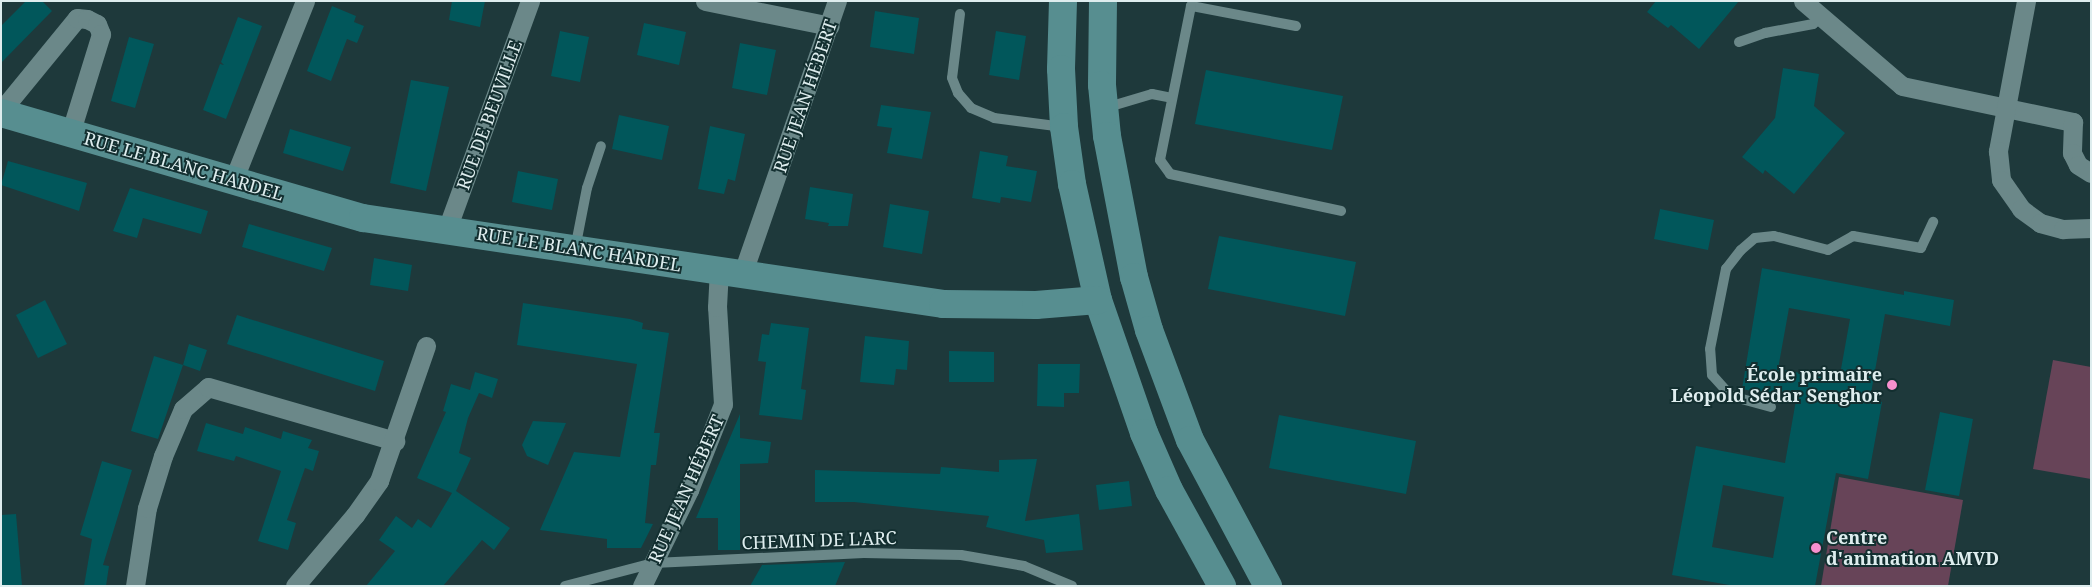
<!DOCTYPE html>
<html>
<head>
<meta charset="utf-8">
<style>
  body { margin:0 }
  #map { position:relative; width:2092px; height:587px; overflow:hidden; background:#1e393b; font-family:"Noto Serif",serif }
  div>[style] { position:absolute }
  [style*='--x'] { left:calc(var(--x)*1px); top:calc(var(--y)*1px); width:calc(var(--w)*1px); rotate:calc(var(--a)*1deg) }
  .green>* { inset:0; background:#674458 }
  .building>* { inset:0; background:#01575b }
  .lane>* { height:10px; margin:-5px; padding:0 5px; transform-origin:5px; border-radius:5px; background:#6b8889 }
  .street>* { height:19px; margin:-9.5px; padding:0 9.5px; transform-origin:9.5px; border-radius:9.5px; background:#6b8889 }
  .secondary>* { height:28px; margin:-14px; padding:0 14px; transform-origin:14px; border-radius:14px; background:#578e90 }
  .dots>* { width:14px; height:14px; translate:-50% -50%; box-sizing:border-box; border:2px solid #132f30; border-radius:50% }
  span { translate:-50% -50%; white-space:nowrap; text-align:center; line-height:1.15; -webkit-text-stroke:4px #132f30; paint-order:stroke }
  .street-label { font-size:18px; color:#deedee }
  .poi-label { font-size:18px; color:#deedee; font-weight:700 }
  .right { translate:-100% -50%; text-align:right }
  .left { translate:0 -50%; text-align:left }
  .frame { position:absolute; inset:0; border:2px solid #deedee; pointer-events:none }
</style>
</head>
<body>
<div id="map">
  <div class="green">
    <div style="clip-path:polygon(2053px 360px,2091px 367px,2091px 479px,2033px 469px)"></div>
    <div style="clip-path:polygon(1839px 477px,1963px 500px,1948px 586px,1821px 586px)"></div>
  </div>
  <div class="building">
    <div style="clip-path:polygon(26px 1px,42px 1px,52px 11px,1px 63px,1px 26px)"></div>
    <div style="clip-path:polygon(452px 1px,485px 1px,480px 27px,449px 20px)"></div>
    <div style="clip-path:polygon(1656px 1px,1739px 1px,1699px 49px,1671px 25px,1668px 28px,1647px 12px)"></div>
    <div style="clip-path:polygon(332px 6px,356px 16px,354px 22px,364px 26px,357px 43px,347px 39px,331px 81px,307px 71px)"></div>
    <div style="clip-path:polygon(875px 11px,919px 18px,914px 54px,870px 47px)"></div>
    <div style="clip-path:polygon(238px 17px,262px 26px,226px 119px,203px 110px,220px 64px,224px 65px,221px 62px)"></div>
    <div style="clip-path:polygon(644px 23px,686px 32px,679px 65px,637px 55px)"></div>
    <div style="clip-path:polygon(560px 31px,589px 37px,580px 82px,551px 76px)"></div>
    <div style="clip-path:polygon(996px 31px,1026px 36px,1019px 80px,989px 75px)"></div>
    <div style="clip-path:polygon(129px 37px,154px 44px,135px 108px,111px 101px)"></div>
    <div style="clip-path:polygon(740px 43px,776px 50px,767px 95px,732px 88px)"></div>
    <div style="clip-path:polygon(1783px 68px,1819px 74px,1814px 106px,1845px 133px,1794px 194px,1765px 170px,1763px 174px,1742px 157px,1775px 118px)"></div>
    <div style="clip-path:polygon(1206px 70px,1343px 96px,1332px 150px,1195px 124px)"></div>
    <div style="clip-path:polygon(411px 80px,449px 87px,426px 191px,390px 183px)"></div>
    <div style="clip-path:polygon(881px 105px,931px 112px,922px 159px,887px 153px,892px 128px,877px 126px)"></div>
    <div style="clip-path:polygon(619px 115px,669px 126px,662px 160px,612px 149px)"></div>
    <div style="clip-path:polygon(710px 126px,745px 134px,735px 181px,728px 179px,724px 194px,698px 189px)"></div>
    <div style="clip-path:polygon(290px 129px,351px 147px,343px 171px,283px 153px)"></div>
    <div style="clip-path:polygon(980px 151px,1008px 156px,1006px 166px,1037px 171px,1031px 202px,1001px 197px,1000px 203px,972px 198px)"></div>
    <div style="clip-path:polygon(8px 161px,87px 183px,79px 211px,1px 185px)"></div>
    <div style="clip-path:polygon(518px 171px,558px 179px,552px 210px,512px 202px)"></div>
    <div style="clip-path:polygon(810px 187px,853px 194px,848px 226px,828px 226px,829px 223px,805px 219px)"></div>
    <div style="clip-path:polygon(130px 188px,208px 211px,201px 234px,143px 218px,137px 238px,113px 231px)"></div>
    <div style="clip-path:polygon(890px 204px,929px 211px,922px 254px,883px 247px)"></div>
    <div style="clip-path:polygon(1660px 209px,1714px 220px,1708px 250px,1654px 239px)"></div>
    <div style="clip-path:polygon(249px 224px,332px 248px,324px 271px,242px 247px)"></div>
    <div style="clip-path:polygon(1219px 236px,1356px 262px,1345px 316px,1208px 289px)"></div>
    <div style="clip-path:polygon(374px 258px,412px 265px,408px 291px,370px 285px)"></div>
    <div style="clip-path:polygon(evenodd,1762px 268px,1904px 295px,1904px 291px,1954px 300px,1950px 326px,1885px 314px,1870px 399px,1882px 402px,1868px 479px,1836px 473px,1815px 586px,1735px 586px,1672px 575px,1696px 446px,1785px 463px,1796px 400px,1742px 389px,1762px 268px,1789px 308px,1850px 319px,1839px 380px,1778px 369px,1789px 308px,1762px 268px,1723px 485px,1784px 497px,1773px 558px,1712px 547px,1723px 485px)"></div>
    <div style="clip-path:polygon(45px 300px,67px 344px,38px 358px,16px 315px)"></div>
    <div style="clip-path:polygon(523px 303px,630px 319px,643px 323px,642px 329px,669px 333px,654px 433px,660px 433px,656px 465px,651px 465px,645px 523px,653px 524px,641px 548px,607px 548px,607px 539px,540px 530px,574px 452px,620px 457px,637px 364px,517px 345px)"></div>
    <div style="clip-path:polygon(237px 315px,384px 361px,375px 391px,227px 344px)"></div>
    <div style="clip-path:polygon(771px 323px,809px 328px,801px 389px,806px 390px,802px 420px,759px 415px,766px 362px,758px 361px,762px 334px,769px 335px)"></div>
    <div style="clip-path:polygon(865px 336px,909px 341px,907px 370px,896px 369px,894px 385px,860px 382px)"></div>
    <div style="clip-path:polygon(189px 344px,207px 350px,200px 371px,183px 365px,158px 439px,131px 431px,154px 356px,183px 365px)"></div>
    <div style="clip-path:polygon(949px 351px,994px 352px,994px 382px,949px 382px)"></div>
    <div style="clip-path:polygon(1038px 364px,1080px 364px,1079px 393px,1064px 393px,1064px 407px,1037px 406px)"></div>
    <div style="clip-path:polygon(475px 372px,498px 379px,492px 398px,479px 393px,468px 418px,459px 453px,471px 458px,456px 491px,510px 528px,494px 550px,482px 540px,443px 586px,366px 586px,395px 551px,379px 540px,396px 516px,412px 528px,418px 519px,431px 528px,452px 493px,417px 478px,446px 412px,443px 411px,451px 384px,470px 390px)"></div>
    <div style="clip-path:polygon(1940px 412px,1973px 419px,1959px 496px,1925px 490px)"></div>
    <div style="clip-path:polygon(740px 414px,740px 438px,771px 442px,768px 463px,740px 464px,740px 550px,718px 550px,718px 518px,696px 518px)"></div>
    <div style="clip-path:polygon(1279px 415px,1416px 441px,1406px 494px,1269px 468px)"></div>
    <div style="clip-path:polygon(533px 421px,566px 423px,548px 465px,527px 456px,522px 445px)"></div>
    <div style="clip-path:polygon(206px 423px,243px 434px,245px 427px,281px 439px,283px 431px,312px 440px,308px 448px,319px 451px,313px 471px,305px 468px,287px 520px,296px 523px,288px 550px,258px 541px,281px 471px,236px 456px,234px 461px,197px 451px)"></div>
    <div style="clip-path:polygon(1037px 459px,1025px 521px,1079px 514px,1083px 550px,1046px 553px,1044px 540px,986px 527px,989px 516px,854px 502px,815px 502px,815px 470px,940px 474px,941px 467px,999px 472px,999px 460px)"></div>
    <div style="clip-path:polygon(102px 461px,132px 470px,103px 565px,109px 566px,106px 586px,84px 586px,92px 539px,80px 535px)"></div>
    <div style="clip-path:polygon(1129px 481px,1132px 506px,1099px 510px,1096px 485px)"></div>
    <div style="clip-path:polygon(16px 514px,22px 586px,1px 586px,1px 515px)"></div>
    <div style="clip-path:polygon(845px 562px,835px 586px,750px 586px,762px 565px)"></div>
  </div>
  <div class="lane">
    <div style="--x:960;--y:14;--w:64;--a:97.1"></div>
    <div style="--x:952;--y:78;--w:16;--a:68"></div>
    <div style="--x:958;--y:93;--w:20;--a:49"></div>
    <div style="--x:971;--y:108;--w:25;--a:23"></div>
    <div style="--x:994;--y:118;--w:70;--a:7.4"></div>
    <div style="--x:1296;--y:26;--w:107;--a:-169.2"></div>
    <div style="--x:1191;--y:6;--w:157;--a:101.4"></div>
    <div style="--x:1160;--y:160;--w:17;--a:54"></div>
    <div style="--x:1170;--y:174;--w:175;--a:12.2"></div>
    <div style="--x:1739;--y:42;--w:28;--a:-19"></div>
    <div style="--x:1765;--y:33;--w:49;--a:-10.6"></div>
    <div style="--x:1813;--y:24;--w:11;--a:-41"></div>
    <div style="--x:1105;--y:108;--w:49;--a:-16.6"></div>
    <div style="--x:1152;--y:94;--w:20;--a:11"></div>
    <div style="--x:575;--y:249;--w:62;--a:-78.9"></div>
    <div style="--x:587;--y:188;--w:44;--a:-71.6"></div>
    <div style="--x:1771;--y:407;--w:41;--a:-164.6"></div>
    <div style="--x:1731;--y:396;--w:28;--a:-132"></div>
    <div style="--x:1712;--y:375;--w:26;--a:-94"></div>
    <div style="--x:1710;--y:349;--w:82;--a:-78.7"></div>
    <div style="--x:1726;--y:269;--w:24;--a:-52"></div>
    <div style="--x:1741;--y:250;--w:18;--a:-41"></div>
    <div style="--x:1755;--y:238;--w:19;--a:-6"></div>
    <div style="--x:1774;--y:236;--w:56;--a:14.5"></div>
    <div style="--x:1828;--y:250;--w:29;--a:-29"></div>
    <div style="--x:1853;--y:236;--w:69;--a:10"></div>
    <div style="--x:1921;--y:248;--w:29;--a:-65"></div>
    <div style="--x:565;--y:586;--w:92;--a:-14.5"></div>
    <div style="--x:654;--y:563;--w:210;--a:-2.7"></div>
    <div style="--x:864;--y:553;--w:97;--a:1.2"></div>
    <div style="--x:961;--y:555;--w:64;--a:9.9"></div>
    <div style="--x:1024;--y:566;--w:52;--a:22.6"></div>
  </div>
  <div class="street">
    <div style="--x:705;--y:1;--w:127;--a:11.3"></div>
    <div style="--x:1803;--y:1;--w:130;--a:40.6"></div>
    <div style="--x:1902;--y:86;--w:175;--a:11.9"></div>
    <div style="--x:2073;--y:122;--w:31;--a:92"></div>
    <div style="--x:2072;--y:153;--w:13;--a:63"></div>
    <div style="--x:2078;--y:165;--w:15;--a:32"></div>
    <div style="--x:2026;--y:1;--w:153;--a:100.6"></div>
    <div style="--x:1998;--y:151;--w:29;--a:84"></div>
    <div style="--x:2001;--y:180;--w:35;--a:55"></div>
    <div style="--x:2021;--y:209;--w:24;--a:36"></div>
    <div style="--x:2040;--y:223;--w:24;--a:15"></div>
    <div style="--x:2063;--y:229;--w:28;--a:-2"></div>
    <div style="--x:1;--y:111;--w:120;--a:-50.7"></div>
    <div style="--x:77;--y:18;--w:10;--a:6"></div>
    <div style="--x:87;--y:19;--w:11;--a:27"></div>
    <div style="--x:97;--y:24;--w:11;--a:68"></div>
    <div style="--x:101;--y:34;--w:105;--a:107.2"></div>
    <div style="--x:233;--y:181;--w:194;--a:-68.2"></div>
    <div style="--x:447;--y:229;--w:243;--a:-70"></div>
    <div style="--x:742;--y:275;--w:290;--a:-70.9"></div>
    <div style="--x:135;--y:586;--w:79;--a:-81.3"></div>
    <div style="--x:147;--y:508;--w:54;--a:-72.9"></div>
    <div style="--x:163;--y:456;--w:51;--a:-66.9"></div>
    <div style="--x:183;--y:409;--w:33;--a:-41"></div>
    <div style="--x:208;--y:387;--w:195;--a:16.1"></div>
    <div style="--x:295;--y:586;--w:93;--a:-49.8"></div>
    <div style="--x:355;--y:515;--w:42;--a:-54.8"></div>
    <div style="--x:379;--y:481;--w:143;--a:-70.8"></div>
    <div style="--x:642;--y:586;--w:107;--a:-63.9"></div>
    <div style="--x:689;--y:490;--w:92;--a:-68.4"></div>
    <div style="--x:723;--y:404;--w:97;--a:-93.5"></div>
    <div style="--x:717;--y:307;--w:36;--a:-87"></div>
  </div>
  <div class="secondary">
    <div style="--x:1063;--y:1;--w:68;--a:91.7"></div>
    <div style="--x:1061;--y:69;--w:58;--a:87"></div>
    <div style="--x:1064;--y:127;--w:58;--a:82"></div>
    <div style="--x:1072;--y:184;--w:119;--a:77.4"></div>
    <div style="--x:1098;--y:300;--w:141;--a:70.9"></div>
    <div style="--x:1144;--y:433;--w:62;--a:66.3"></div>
    <div style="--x:1169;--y:490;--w:110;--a:61.1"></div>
    <div style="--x:1103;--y:1;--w:84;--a:90.7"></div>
    <div style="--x:1102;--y:85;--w:51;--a:84.4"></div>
    <div style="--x:1107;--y:136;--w:144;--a:79.2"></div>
    <div style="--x:1134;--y:277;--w:55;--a:74.2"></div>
    <div style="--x:1149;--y:330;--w:117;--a:69.6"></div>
    <div style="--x:1190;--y:440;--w:166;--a:61.9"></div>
    <div style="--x:1;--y:113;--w:377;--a:16.2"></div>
    <div style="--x:363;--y:218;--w:586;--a:8.43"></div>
    <div style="--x:943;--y:304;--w:93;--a:0.6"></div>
    <div style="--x:1036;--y:305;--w:62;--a:-4.6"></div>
  </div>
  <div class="dots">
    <div style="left:1892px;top:385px;background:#f790ce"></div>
    <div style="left:1816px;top:548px;background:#f790ce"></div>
  </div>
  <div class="street-label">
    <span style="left:805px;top:96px;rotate:-71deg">RUE JEAN HÉBERT</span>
    <span style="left:489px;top:115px;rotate:-70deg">RUE DE BEUVILLE</span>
    <span style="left:184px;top:166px;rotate:16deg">RUE LE BLANC HARDEL</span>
    <span style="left:579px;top:249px;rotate:9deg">RUE LE BLANC HARDEL</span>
    <span style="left:686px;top:489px;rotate:-66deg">RUE JEAN HÉBERT</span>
    <span style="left:819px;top:540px;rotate:-2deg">CHEMIN DE L'ARC</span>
  </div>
  <div class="poi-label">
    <span class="right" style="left:1882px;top:385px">École primaire<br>Léopold Sédar Senghor</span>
    <span class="left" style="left:1826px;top:548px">Centre<br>d'animation AMVD</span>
  </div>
  <div class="frame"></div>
</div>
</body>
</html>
